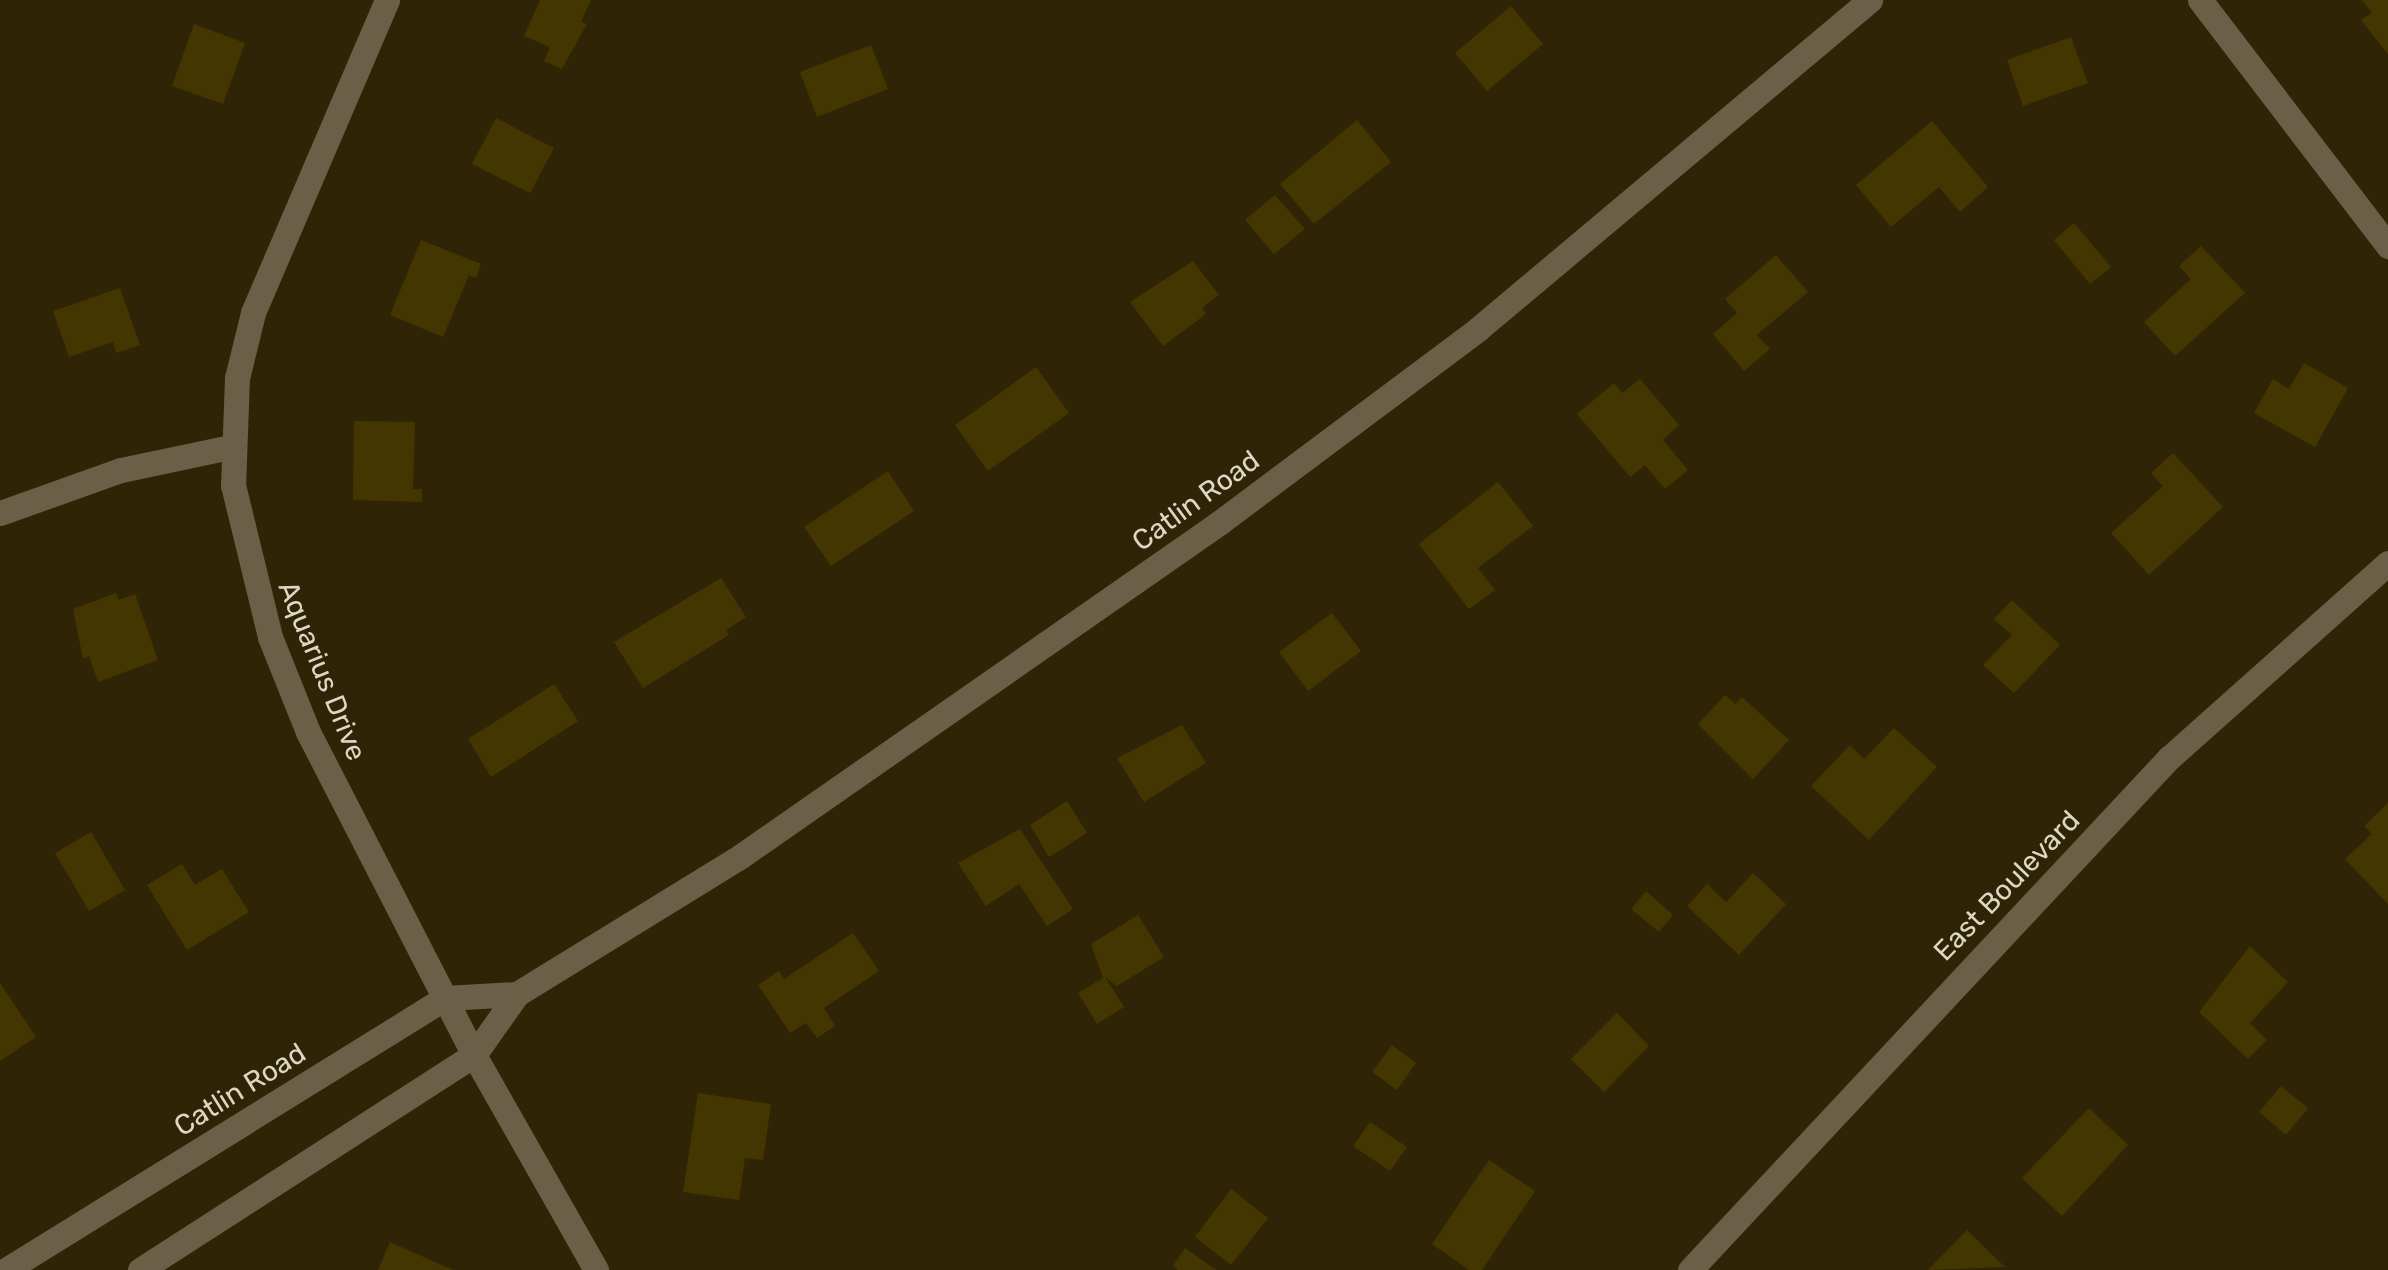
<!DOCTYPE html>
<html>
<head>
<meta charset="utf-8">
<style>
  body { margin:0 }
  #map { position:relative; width:2388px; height:1270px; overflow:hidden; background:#2f2506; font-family:Rubik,sans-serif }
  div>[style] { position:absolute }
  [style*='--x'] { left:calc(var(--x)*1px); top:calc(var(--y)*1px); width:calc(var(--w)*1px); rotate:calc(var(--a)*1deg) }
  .building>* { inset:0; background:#443600 }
  .minor>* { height:25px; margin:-12.5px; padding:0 12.5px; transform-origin:12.5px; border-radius:12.5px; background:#696047 }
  span { translate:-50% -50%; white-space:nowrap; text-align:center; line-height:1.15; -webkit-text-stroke:8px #2f2506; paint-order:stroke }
  .street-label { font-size:28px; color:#ddd7c6 }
</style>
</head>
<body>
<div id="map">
  <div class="building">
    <div style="clip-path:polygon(540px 0,591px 0,581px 22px,587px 24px,562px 69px,544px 61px,550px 47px,524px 36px)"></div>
    <div style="clip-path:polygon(2362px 0,2388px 0,2388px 54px,2361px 20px,2372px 13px)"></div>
    <div style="clip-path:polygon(1511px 6px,1543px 44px,1487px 91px,1455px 53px)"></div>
    <div style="clip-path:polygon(194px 24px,245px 43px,223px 104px,172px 86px)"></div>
    <div style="clip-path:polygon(2071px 37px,2088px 83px,2023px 106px,2007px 60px)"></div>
    <div style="clip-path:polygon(871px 45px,888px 89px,817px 117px,800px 72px)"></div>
    <div style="clip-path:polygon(496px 118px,554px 148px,530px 193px,472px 164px)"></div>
    <div style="clip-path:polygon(1357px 120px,1391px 162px,1314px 224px,1280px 184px)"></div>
    <div style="clip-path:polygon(1932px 121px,1988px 187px,1960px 212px,1939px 187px,1891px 227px,1856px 185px)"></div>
    <div style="clip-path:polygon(1275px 195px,1305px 229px,1274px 254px,1245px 220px)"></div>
    <div style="clip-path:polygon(2074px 223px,2111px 267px,2090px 284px,2054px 240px)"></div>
    <div style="clip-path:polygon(421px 240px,481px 264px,476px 278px,469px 275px,443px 337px,390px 315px)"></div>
    <div style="clip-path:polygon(2201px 246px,2245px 293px,2175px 356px,2144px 322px,2191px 279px,2179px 266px)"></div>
    <div style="clip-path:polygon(1776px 255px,1808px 292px,1757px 335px,1770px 349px,1744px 371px,1713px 334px,1737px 313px,1725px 299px)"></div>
    <div style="clip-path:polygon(1193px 261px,1219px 295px,1202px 308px,1206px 314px,1163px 346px,1130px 302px)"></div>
    <div style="clip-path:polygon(120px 288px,140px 345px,116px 353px,113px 342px,69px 357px,53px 311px)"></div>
    <div style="clip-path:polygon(2304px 363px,2348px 388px,2315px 447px,2254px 413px,2273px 379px,2289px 389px)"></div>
    <div style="clip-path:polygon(1036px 367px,1069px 413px,988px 471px,955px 425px)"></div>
    <div style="clip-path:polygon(1640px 379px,1679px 425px,1663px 440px,1688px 470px,1665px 489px,1645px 465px,1630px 477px,1577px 414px,1614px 383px,1622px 393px)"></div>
    <div style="clip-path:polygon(354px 421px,415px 422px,413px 489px,422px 489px,422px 502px,353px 500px)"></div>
    <div style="clip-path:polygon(2173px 453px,2223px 507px,2149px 575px,2111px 533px,2163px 486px,2151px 473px)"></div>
    <div style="clip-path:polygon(888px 471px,914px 511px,831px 566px,804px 527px)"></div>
    <div style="clip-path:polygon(1498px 482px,1533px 526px,1478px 568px,1495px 590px,1469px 609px,1419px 544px)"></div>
    <div style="clip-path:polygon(721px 578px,746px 617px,726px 630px,729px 635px,643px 688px,614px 642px)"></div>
    <div style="clip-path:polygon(116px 593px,119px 600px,135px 594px,158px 660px,98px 682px,89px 656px,83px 659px,73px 609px)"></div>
    <div style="clip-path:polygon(2012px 600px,2060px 645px,2014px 693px,1983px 665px,2012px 635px,1994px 619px)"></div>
    <div style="clip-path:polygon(1332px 613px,1361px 651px,1308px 691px,1279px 652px)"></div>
    <div style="clip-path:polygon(554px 684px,578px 721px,491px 777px,468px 739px)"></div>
    <div style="clip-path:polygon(1725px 695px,1735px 704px,1742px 697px,1789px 740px,1753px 779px,1698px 724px)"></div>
    <div style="clip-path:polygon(1182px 725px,1206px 763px,1144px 802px,1117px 758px)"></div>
    <div style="clip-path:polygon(1894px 728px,1937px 767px,1869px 840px,1811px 786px,1850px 745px,1864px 759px)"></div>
    <div style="clip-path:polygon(1067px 801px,1087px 833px,1049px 857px,1030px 825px)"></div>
    <div style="clip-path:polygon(2388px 803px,2388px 904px,2345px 859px,2372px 834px,2364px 826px)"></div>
    <div style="clip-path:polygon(1020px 829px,1073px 909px,1047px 926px,1019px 884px,986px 906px,958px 863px)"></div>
    <div style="clip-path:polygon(91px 832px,125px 890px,89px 911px,55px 853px)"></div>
    <div style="clip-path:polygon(182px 864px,195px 885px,222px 869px,249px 912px,187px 950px,147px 885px)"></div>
    <div style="clip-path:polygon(1753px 873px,1786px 904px,1739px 955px,1687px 906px,1707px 884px,1726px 902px)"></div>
    <div style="clip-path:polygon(1646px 891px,1673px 915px,1659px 932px,1631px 909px)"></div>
    <div style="clip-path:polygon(1138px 915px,1164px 957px,1117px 986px,1105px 977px,1124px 1007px,1097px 1024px,1078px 993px,1103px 978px,1091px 944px)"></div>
    <div style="clip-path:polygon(853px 933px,879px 971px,824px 1008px,835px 1026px,817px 1038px,806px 1023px,790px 1033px,758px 985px,779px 971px,784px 979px)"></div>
    <div style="clip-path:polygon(2250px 946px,2288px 982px,2250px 1023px,2267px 1040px,2248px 1059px,2199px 1012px)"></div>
    <div style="clip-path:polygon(0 983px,36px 1037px,0 1061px)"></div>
    <div style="clip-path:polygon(1617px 1013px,1649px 1046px,1604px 1092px,1571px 1059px)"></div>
    <div style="clip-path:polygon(1392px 1045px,1416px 1063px,1397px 1090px,1372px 1072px)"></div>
    <div style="clip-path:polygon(2281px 1086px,2308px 1108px,2286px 1135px,2259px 1112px)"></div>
    <div style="clip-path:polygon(698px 1093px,771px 1104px,763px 1160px,745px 1158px,739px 1200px,683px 1192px)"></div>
    <div style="clip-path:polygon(2089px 1108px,2128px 1145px,2062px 1216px,2022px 1178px)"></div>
    <div style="clip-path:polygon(1370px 1122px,1407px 1147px,1390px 1171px,1353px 1146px)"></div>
    <div style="clip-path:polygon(1489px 1160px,1535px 1191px,1482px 1270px,1469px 1270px,1432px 1244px)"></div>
    <div style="clip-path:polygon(1231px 1189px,1268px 1218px,1231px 1265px,1195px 1237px)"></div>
    <div style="clip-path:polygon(1967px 1230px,2005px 1267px,1928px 1270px)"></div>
    <div style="clip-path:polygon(390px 1242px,453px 1270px,378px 1270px)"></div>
    <div style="clip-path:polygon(1185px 1248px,1216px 1270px,1178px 1270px,1173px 1266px)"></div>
  </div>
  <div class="minor">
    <div style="--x:387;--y:0;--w:340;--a:113.2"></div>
    <div style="--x:253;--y:313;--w:67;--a:103.8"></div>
    <div style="--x:237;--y:378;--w:107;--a:92.1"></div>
    <div style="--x:233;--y:485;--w:156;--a:76.3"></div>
    <div style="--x:270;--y:637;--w:102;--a:68.2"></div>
    <div style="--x:308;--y:732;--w:363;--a:62.8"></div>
    <div style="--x:474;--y:1055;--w:247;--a:60.4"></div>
    <div style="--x:2200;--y:0;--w:310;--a:52.6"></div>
    <div style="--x:0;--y:513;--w:128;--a:-19.6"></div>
    <div style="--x:121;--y:470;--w:111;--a:-11.9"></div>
    <div style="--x:6;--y:1270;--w:516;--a:-31.78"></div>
    <div style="--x:445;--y:998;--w:72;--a:-3.2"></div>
    <div style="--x:140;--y:1270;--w:397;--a:-32.8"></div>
    <div style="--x:474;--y:1055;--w:75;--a:-54.8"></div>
    <div style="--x:517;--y:994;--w:263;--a:-31.6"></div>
    <div style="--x:741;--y:856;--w:583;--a:-34.86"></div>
    <div style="--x:1219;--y:523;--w:324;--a:-36.8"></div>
    <div style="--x:1478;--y:329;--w:512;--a:-40.01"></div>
    <div style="--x:1690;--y:1270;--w:701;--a:-46.91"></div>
    <div style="--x:2169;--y:758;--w:293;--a:-41.7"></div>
  </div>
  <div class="street-label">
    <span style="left:1196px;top:501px;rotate:-36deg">Catlin Road</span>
    <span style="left:322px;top:671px;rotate:68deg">Aquarius Drive</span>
    <span style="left:2007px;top:886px;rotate:-46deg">East Boulevard</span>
    <span style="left:240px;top:1090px;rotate:-32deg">Catlin Road</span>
  </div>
</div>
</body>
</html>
